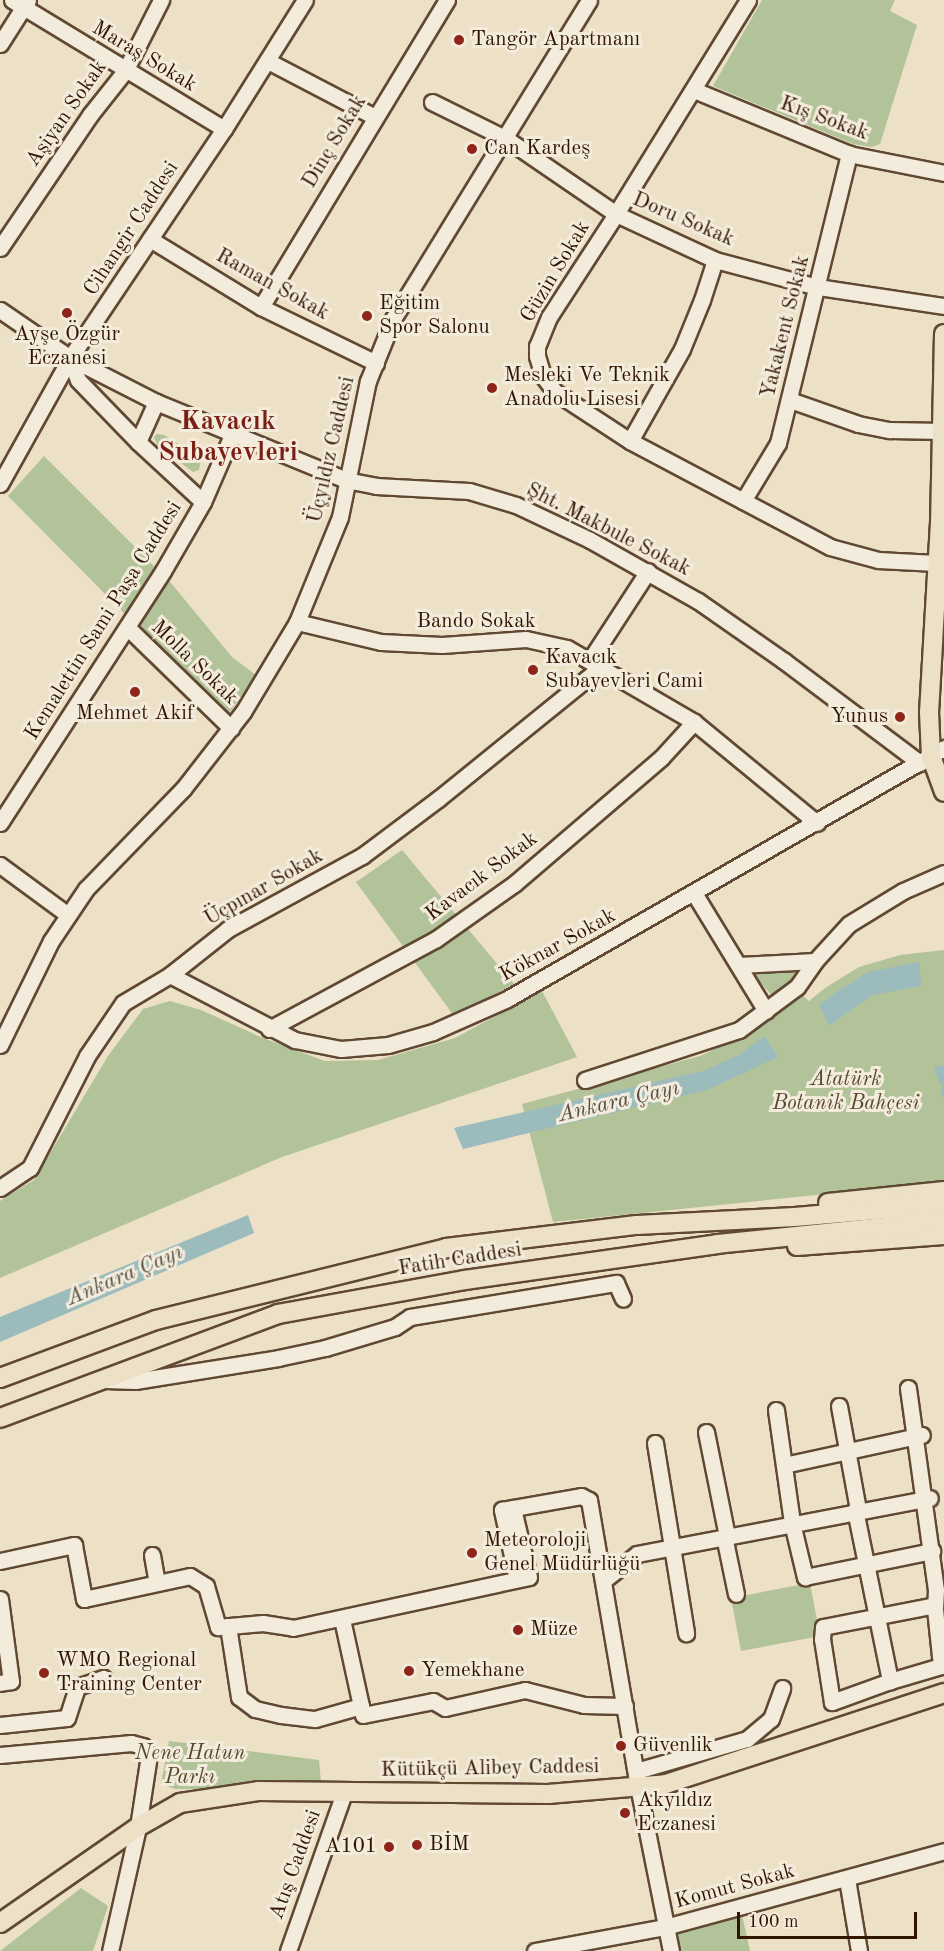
<!DOCTYPE html>
<html>
<head>
<meta charset="utf-8">
<style>
  body { margin:0 }
  #map { position:relative; width:944px; height:1951px; overflow:hidden; background:#ece0c7; font-family:"Old Standard TT",serif }
  div>[style] { position:absolute }
  [style*='--x'] { left:calc(var(--x)*1px); top:calc(var(--y)*1px); width:calc(var(--w)*1px); rotate:calc(var(--a)*1deg) }
  .green>* { inset:0; background:#b2c39a }
  .water>* { inset:0; background:#9bbbbd }
  .roads { filter:drop-shadow(2px 0 #604832) drop-shadow(-2px 0 #604832) drop-shadow(0 2px #604832) drop-shadow(0 -2px #604832) }
  .minor>* { height:15px; margin:-7.5px; padding:0 7.5px; transform-origin:7.5px; border-radius:7.5px; background:#f3ebdb }
  .major>* { height:18px; margin:-9px; padding:0 9px; transform-origin:9px; border-radius:9px; background:#ece0c7 }
  .dots>* { width:16px; height:16px; translate:-50% -50%; box-sizing:border-box; border:3px solid #f3ebdb; border-radius:50% }
  span { translate:-50% -50%; white-space:nowrap; text-align:center; line-height:1.15; -webkit-text-stroke:6px #f3ebdb; paint-order:stroke }
  .poi-label { font-size:21px; color:#321500 }
  .left { translate:0 -50%; text-align:left }
  .right { translate:-100% -50%; text-align:right }
  .street-label { font-size:21px; color:#321500 }
  .park-label { font-size:21px; color:#58492e; font-style:italic }
  .water-label { font-size:22px; color:#574f42; font-style:italic }
  .district-label { font-size:27px; color:#7a1f14; font-weight:700 }
  .scale { position:absolute; left:737px; top:1912px; width:180px; height:27px; box-sizing:border-box; border:3px solid #321500; border-top:0; padding-left:8px; font-size:18px; line-height:21px; white-space:nowrap; color:#321500; -webkit-text-stroke:4px #f3ebdb; paint-order:stroke }
</style>
</head>
<body>
<div id="map">
  <div class="green">
    <div style="clip-path:polygon(762px 0,895px 0,890px 11px,917px 25px,880px 144px,871px 147px,853px 144px,713px 86px)"></div>
    <div style="clip-path:polygon(157px 434px,164px 435px,201px 458px,199px 470px,193px 472px,157px 445px,154px 437px)"></div>
    <div style="clip-path:polygon(44px 456px,171px 583px,232px 657px,256px 675px,230px 712px,218px 708px,8px 496px)"></div>
    <div style="clip-path:polygon(402px 850px,514px 984px,454px 1016px,356px 882px)"></div>
    <div style="clip-path:polygon(944px 950px,944px 1182px,553px 1222px,522px 1104px,700px 1056px,750px 1032px,800px 993px,809px 1001px,825px 988px,859px 967px,900px 955px)"></div>
    <div style="clip-path:polygon(761px 966px,794px 967px,801px 974px,772px 996px,752px 972px)"></div>
    <div style="clip-path:polygon(542px 991px,577px 1057px,282px 1157px,0 1278px,0 1201px,34px 1180px,108px 1056px,143px 1009px,170px 1001px,201px 1010px,263px 1038px,325px 1061px,378px 1060px,455px 1038px)"></div>
    <div style="clip-path:polygon(810px 1583px,820px 1636px,741px 1651px,731px 1598px)"></div>
    <div style="clip-path:polygon(169px 1741px,319px 1760px,321px 1783px,273px 1783px,217px 1789px,175px 1789px,161px 1784px)"></div>
    <div style="clip-path:polygon(81px 1888px,108px 1906px,93px 1951px,0 1951px)"></div>
    <div style="clip-path:polygon(742px 1915px,750px 1951px,679px 1951px,675px 1933px)"></div>
  </div>
  <div class="water">
    <div style="clip-path:polygon(919px 962px,921px 986px,872px 995px,829px 1026px,819px 1005px,836px 992px,868px 972px)"></div>
    <div style="clip-path:polygon(765px 1036px,778px 1057px,707px 1090px,463px 1149px,454px 1128px,703px 1071px,737px 1056px)"></div>
    <div style="clip-path:polygon(944px 1065px,944px 1100px,941px 1091px,943px 1085px,939px 1082px,934px 1068px)"></div>
    <div style="clip-path:polygon(248px 1215px,254px 1233px,0 1342px,0 1317px)"></div>
  </div>
  <div class="roads">
    <div class="minor">
      <div style="--x:12;--y:0;--w:248;--a:31.3"></div>
      <div style="--x:748;--y:0;--w:251;--a:121.7"></div>
      <div style="--x:616;--y:214;--w:123;--a:123"></div>
      <div style="--x:549;--y:317;--w:31;--a:112"></div>
      <div style="--x:537;--y:346;--w:10;--a:90"></div>
      <div style="--x:537;--y:356;--w:21;--a:73"></div>
      <div style="--x:543;--y:376;--w:20;--a:53"></div>
      <div style="--x:555;--y:392;--w:90;--a:33.2"></div>
      <div style="--x:630;--y:441;--w:226;--a:27.9"></div>
      <div style="--x:830;--y:547;--w:50;--a:15.2"></div>
      <div style="--x:878;--y:560;--w:58;--a:3"></div>
      <div style="--x:0;--y:44;--w:52;--a:-57.5"></div>
      <div style="--x:268;--y:61;--w:121;--a:27.6"></div>
      <div style="--x:694;--y:90;--w:168;--a:22.4"></div>
      <div style="--x:849;--y:154;--w:97;--a:11.3"></div>
      <div style="--x:432;--y:102;--w:81;--a:26.3"></div>
      <div style="--x:505;--y:138;--w:135;--a:34.4"></div>
      <div style="--x:616;--y:214;--w:109;--a:24.9"></div>
      <div style="--x:715;--y:260;--w:106;--a:14.7"></div>
      <div style="--x:818;--y:287;--w:127;--a:8.6"></div>
      <div style="--x:150;--y:239;--w:130;--a:31.5"></div>
      <div style="--x:261;--y:307;--w:128;--a:26"></div>
      <div style="--x:0;--y:248;--w:161;--a:-55.9"></div>
      <div style="--x:90;--y:115;--w:56;--a:-51.5"></div>
      <div style="--x:125;--y:71;--w:80;--a:-63.1"></div>
      <div style="--x:261;--y:307;--w:359;--a:-58.8"></div>
      <div style="--x:0;--y:310;--w:85;--a:34.4"></div>
      <div style="--x:70;--y:358;--w:97;--a:27.1"></div>
      <div style="--x:156;--y:402;--w:205;--a:22.3"></div>
      <div style="--x:346;--y:480;--w:31;--a:11"></div>
      <div style="--x:376;--y:486;--w:93;--a:3.1"></div>
      <div style="--x:469;--y:491;--w:49;--a:16.6"></div>
      <div style="--x:516;--y:505;--w:82;--a:25.3"></div>
      <div style="--x:590;--y:540;--w:124;--a:29.5"></div>
      <div style="--x:698;--y:601;--w:105;--a:34.9"></div>
      <div style="--x:784;--y:661;--w:170;--a:36.9"></div>
      <div style="--x:70;--y:358;--w:23;--a:70"></div>
      <div style="--x:78;--y:380;--w:86;--a:45.9"></div>
      <div style="--x:138;--y:442;--w:88;--a:42.7"></div>
      <div style="--x:790;--y:400;--w:72;--a:19.4"></div>
      <div style="--x:858;--y:424;--w:33;--a:11"></div>
      <div style="--x:890;--y:430;--w:53;--a:1.1"></div>
      <div style="--x:630;--y:441;--w:106;--a:-60.5"></div>
      <div style="--x:682;--y:349;--w:53;--a:-67.8"></div>
      <div style="--x:702;--y:300;--w:42;--a:-72"></div>
      <div style="--x:138;--y:442;--w:44;--a:-65.8"></div>
      <div style="--x:0;--y:484;--w:144;--a:-60.9"></div>
      <div style="--x:70;--y:358;--w:276;--a:-56.1"></div>
      <div style="--x:224;--y:129;--w:152;--a:-57.9"></div>
      <div style="--x:743;--y:501;--w:68;--a:-58.9"></div>
      <div style="--x:778;--y:443;--w:298;--a:-76.2"></div>
      <div style="--x:297;--y:622;--w:86;--a:13.4"></div>
      <div style="--x:381;--y:642;--w:61;--a:2.8"></div>
      <div style="--x:442;--y:645;--w:84;--a:-4.1"></div>
      <div style="--x:526;--y:639;--w:42;--a:12.4"></div>
      <div style="--x:567;--y:648;--w:147;--a:30.2"></div>
      <div style="--x:694;--y:722;--w:159;--a:39.4"></div>
      <div style="--x:128;--y:628;--w:144;--a:44.2"></div>
      <div style="--x:590;--y:660;--w:106;--a:-56.9"></div>
      <div style="--x:0;--y:823;--w:300;--a:-57.1"></div>
      <div style="--x:163;--y:571;--w:80;--a:-59.9"></div>
      <div style="--x:203;--y:502;--w:73;--a:-66.6"></div>
      <div style="--x:0;--y:865;--w:84;--a:36.3"></div>
      <div style="--x:694;--y:893;--w:138;--a:58.6"></div>
      <div style="--x:739;--y:965;--w:76;--a:-3"></div>
      <div style="--x:170;--y:975;--w:141;--a:27.5"></div>
      <div style="--x:295;--y:1040;--w:47;--a:11.1"></div>
      <div style="--x:341;--y:1049;--w:47;--a:-4.9"></div>
      <div style="--x:388;--y:1045;--w:47;--a:-16.1"></div>
      <div style="--x:433;--y:1032;--w:81;--a:-24"></div>
      <div style="--x:507;--y:999;--w:504;--a:-29.87"></div>
      <div style="--x:269;--y:1029;--w:190;--a:-28.3"></div>
      <div style="--x:436;--y:939;--w:95;--a:-35.2"></div>
      <div style="--x:514;--y:884;--w:194;--a:-40.6"></div>
      <div style="--x:661;--y:758;--w:49;--a:-47.5"></div>
      <div style="--x:0;--y:1045;--w:116;--a:-63.9"></div>
      <div style="--x:51;--y:941;--w:63;--a:-56.1"></div>
      <div style="--x:86;--y:889;--w:139;--a:-45.9"></div>
      <div style="--x:183;--y:789;--w:98;--a:-52.1"></div>
      <div style="--x:243;--y:712;--w:105;--a:-59"></div>
      <div style="--x:297;--y:622;--w:113;--a:-67.7"></div>
      <div style="--x:340;--y:517;--w:139;--a:-78.4"></div>
      <div style="--x:368;--y:381;--w:67;--a:-68"></div>
      <div style="--x:393;--y:319;--w:374;--a:-58.4"></div>
      <div style="--x:585;--y:1080;--w:162;--a:-18"></div>
      <div style="--x:739;--y:1030;--w:72;--a:-36.6"></div>
      <div style="--x:797;--y:987;--w:32;--a:-55"></div>
      <div style="--x:815;--y:961;--w:50;--a:-47.4"></div>
      <div style="--x:849;--y:924;--w:63;--a:-31.4"></div>
      <div style="--x:903;--y:891;--w:45;--a:-23.7"></div>
      <div style="--x:0;--y:1188;--w:36;--a:-34"></div>
      <div style="--x:30;--y:1168;--w:126;--a:-63"></div>
      <div style="--x:87;--y:1056;--w:64;--a:-55.8"></div>
      <div style="--x:123;--y:1003;--w:55;--a:-30.8"></div>
      <div style="--x:170;--y:975;--w:74;--a:-38.4"></div>
      <div style="--x:228;--y:929;--w:153;--a:-28.6"></div>
      <div style="--x:362;--y:856;--w:95;--a:-36.9"></div>
      <div style="--x:438;--y:799;--w:210;--a:-39"></div>
      <div style="--x:105;--y:1380;--w:30;--a:2"></div>
      <div style="--x:135;--y:1381;--w:145;--a:-9.1"></div>
      <div style="--x:278;--y:1358;--w:48;--a:-12"></div>
      <div style="--x:325;--y:1348;--w:73;--a:-16.7"></div>
      <div style="--x:395;--y:1327;--w:18;--a:-34"></div>
      <div style="--x:410;--y:1317;--w:209;--a:-9.4"></div>
      <div style="--x:616;--y:1283;--w:17;--a:66"></div>
      <div style="--x:839;--y:1406;--w:106;--a:79.6"></div>
      <div style="--x:776;--y:1410;--w:114;--a:81.9"></div>
      <div style="--x:792;--y:1523;--w:56;--a:76.5"></div>
      <div style="--x:805;--y:1577;--w:130;--a:-11.6"></div>
      <div style="--x:706;--y:1432;--w:106;--a:78.6"></div>
      <div style="--x:655;--y:1443;--w:193;--a:80.7"></div>
      <div style="--x:784;--y:1465;--w:141;--a:-12.3"></div>
      <div style="--x:855;--y:1510;--w:175;--a:78.4"></div>
      <div style="--x:890;--y:1681;--w:53;--a:-16.4"></div>
      <div style="--x:941;--y:1666;--w:57;--a:-96"></div>
      <div style="--x:935;--y:1609;--w:19;--a:-87"></div>
      <div style="--x:936;--y:1590;--w:204;--a:-97.9"></div>
      <div style="--x:724;--y:1536;--w:59;--a:78.3"></div>
      <div style="--x:152;--y:1555;--w:28;--a:80"></div>
      <div style="--x:0;--y:1561;--w:76;--a:-12.2"></div>
      <div style="--x:74;--y:1545;--w:55;--a:79.5"></div>
      <div style="--x:84;--y:1599;--w:108;--a:-12.2"></div>
      <div style="--x:190;--y:1576;--w:19;--a:32"></div>
      <div style="--x:206;--y:1586;--w:43;--a:73.7"></div>
      <div style="--x:218;--y:1627;--w:45;--a:-5.1"></div>
      <div style="--x:263;--y:1623;--w:30;--a:9"></div>
      <div style="--x:293;--y:1628;--w:241;--a:-12.2"></div>
      <div style="--x:529;--y:1577;--w:71;--a:-103.1"></div>
      <div style="--x:517;--y:1579;--w:71;--a:-102.3"></div>
      <div style="--x:502;--y:1510;--w:80;--a:-10"></div>
      <div style="--x:581;--y:1496;--w:9;--a:27"></div>
      <div style="--x:589;--y:1500;--w:290;--a:80.3"></div>
      <div style="--x:638;--y:1786;--w:168;--a:78.7"></div>
      <div style="--x:604;--y:1580;--w:42;--a:-38.2"></div>
      <div style="--x:637;--y:1554;--w:298;--a:-10.8"></div>
      <div style="--x:0;--y:1599;--w:83;--a:82.4"></div>
      <div style="--x:11;--y:1681;--w:11;--a:170"></div>
      <div style="--x:342;--y:1619;--w:89;--a:77.7"></div>
      <div style="--x:228;--y:1626;--w:72;--a:81.2"></div>
      <div style="--x:239;--y:1697;--w:20;--a:37"></div>
      <div style="--x:255;--y:1709;--w:27;--a:13"></div>
      <div style="--x:281;--y:1715;--w:34;--a:7"></div>
      <div style="--x:315;--y:1719;--w:48;--a:-15.8"></div>
      <div style="--x:361;--y:1706;--w:9;--a:77"></div>
      <div style="--x:363;--y:1715;--w:71;--a:-11.3"></div>
      <div style="--x:433;--y:1701;--w:14;--a:30"></div>
      <div style="--x:445;--y:1708;--w:82;--a:-12.7"></div>
      <div style="--x:525;--y:1690;--w:61;--a:14.3"></div>
      <div style="--x:584;--y:1705;--w:41;--a:1.4"></div>
      <div style="--x:890;--y:1681;--w:62;--a:160.1"></div>
      <div style="--x:832;--y:1702;--w:64;--a:-99"></div>
      <div style="--x:822;--y:1639;--w:12;--a:-85"></div>
      <div style="--x:823;--y:1627;--w:114;--a:-11.1"></div>
      <div style="--x:0;--y:1725;--w:67;--a:-6"></div>
      <div style="--x:67;--y:1718;--w:33;--a:-72"></div>
      <div style="--x:77;--y:1687;--w:28;--a:-19"></div>
      <div style="--x:0;--y:1755;--w:132;--a:-5.2"></div>
      <div style="--x:131;--y:1743;--w:12;--a:14"></div>
      <div style="--x:143;--y:1746;--w:11;--a:56"></div>
      <div style="--x:149;--y:1755;--w:73;--a:98.7"></div>
      <div style="--x:138;--y:1827;--w:127;--a:102.7"></div>
      <div style="--x:636;--y:1771;--w:116;--a:-16.1"></div>
      <div style="--x:747;--y:1739;--w:31;--a:-40"></div>
      <div style="--x:771;--y:1719;--w:33;--a:-70"></div>
      <div style="--x:847;--y:1879;--w:73;--a:80.5"></div>
      <div style="--x:288;--y:1951;--w:168;--a:-70.5"></div>
      <div style="--x:535;--y:1951;--w:132;--a:-10.5"></div>
      <div style="--x:665;--y:1927;--w:289;--a:-15.2"></div>
    </div>
    <div class="major">
      <div style="--x:944;--y:334;--w:188;--a:91.2"></div>
      <div style="--x:940;--y:522;--w:190;--a:93.3"></div>
      <div style="--x:929;--y:712;--w:44;--a:87.4"></div>
      <div style="--x:931;--y:756;--w:38;--a:70"></div>
      <div style="--x:828;--y:1203;--w:117;--a:-5.9"></div>
      <div style="--x:797;--y:1246;--w:147;--a:-4.3"></div>
      <div style="--x:0;--y:1378;--w:166;--a:-20.4"></div>
      <div style="--x:156;--y:1320;--w:299;--a:-13.9"></div>
      <div style="--x:446;--y:1248;--w:192;--a:-6.9"></div>
      <div style="--x:637;--y:1225;--w:158;--a:-2.9"></div>
      <div style="--x:795;--y:1217;--w:150;--a:-5"></div>
      <div style="--x:0;--y:1418;--w:297;--a:-20.5"></div>
      <div style="--x:278;--y:1314;--w:190;--a:-10.3"></div>
      <div style="--x:465;--y:1280;--w:255;--a:-8.1"></div>
      <div style="--x:717;--y:1244;--w:228;--a:-5.8"></div>
      <div style="--x:0;--y:1923;--w:168;--a:-34.8"></div>
      <div style="--x:138;--y:1827;--w:48;--a:-29.7"></div>
      <div style="--x:180;--y:1803;--w:79;--a:-8.7"></div>
      <div style="--x:258;--y:1791;--w:290;--a:0.6"></div>
      <div style="--x:548;--y:1794;--w:118;--a:-4.8"></div>
      <div style="--x:666;--y:1784;--w:293;--a:-18.1"></div>
    </div>
  </div>
  <div class="dots">
    <div style="left:459px;top:40px;background:#8f2418"></div>
    <div style="left:472px;top:149px;background:#8f2418"></div>
    <div style="left:67px;top:313px;background:#8f2418"></div>
    <div style="left:367px;top:316px;background:#8f2418"></div>
    <div style="left:492px;top:388px;background:#8f2418"></div>
    <div style="left:533px;top:670px;background:#8f2418"></div>
    <div style="left:135px;top:692px;background:#8f2418"></div>
    <div style="left:900px;top:717px;background:#8f2418"></div>
    <div style="left:472px;top:1553px;background:#8f2418"></div>
    <div style="left:518px;top:1630px;background:#8f2418"></div>
    <div style="left:409px;top:1671px;background:#8f2418"></div>
    <div style="left:44px;top:1673px;background:#8f2418"></div>
    <div style="left:621px;top:1746px;background:#8f2418"></div>
    <div style="left:625px;top:1813px;background:#8f2418"></div>
    <div style="left:417px;top:1845px;background:#8f2418"></div>
    <div style="left:389px;top:1847px;background:#8f2418"></div>
  </div>
  <div class="poi-label">
    <span class="left" style="left:471px;top:40px">Tangör Apartmanı</span>
    <span class="left" style="left:484px;top:149px">Can Kardeş</span>
    <span class="left" style="left:379px;top:316px">Eğitim<br>Spor Salonu</span>
    <span style="left:67px;top:347px">Ayşe Özgür<br>Eczanesi</span>
    <span class="left" style="left:504px;top:388px">Mesleki Ve Teknik<br>Anadolu Lisesi</span>
    <span class="left" style="left:545px;top:670px">Kavacık<br>Subayevleri Cami</span>
    <span style="left:135px;top:714px">Mehmet Akif</span>
    <span class="right" style="left:888px;top:717px">Yunus</span>
    <span class="left" style="left:484px;top:1553px">Meteoroloji<br>Genel Müdürlüğü</span>
    <span class="left" style="left:530px;top:1630px">Müze</span>
    <span class="left" style="left:56px;top:1673px">WMO Regional<br>Training Center</span>
    <span class="left" style="left:421px;top:1671px">Yemekhane</span>
    <span class="left" style="left:633px;top:1746px">Güvenlik</span>
    <span class="left" style="left:637px;top:1813px">Akyıldız<br>Eczanesi</span>
    <span class="left" style="left:429px;top:1845px">BİM</span>
    <span class="right" style="left:377px;top:1847px">A101</span>
  </div>
  <div class="street-label">
    <span style="left:144px;top:57px;rotate:31deg">Maraş Sokak</span>
    <span style="left:67px;top:114px;rotate:-55deg">Aşiyan Sokak</span>
    <span style="left:824px;top:119px;rotate:20deg">Kış Sokak</span>
    <span style="left:335px;top:142px;rotate:-59deg">Dinç Sokak</span>
    <span style="left:683px;top:220px;rotate:23deg">Doru Sokak</span>
    <span style="left:132px;top:229px;rotate:-57deg">Cihangir Caddesi</span>
    <span style="left:556px;top:272px;rotate:-59deg">Güzin Sokak</span>
    <span style="left:272px;top:285px;rotate:29deg">Raman Sokak</span>
    <span style="left:786px;top:327px;rotate:-76deg">Yakakent Sokak</span>
    <span style="left:332px;top:450px;rotate:-77deg">Üçyıldız Caddesi</span>
    <span style="left:608px;top:530px;rotate:27deg">Şht. Makbule Sokak</span>
    <span style="left:104px;top:621px;rotate:-58deg">Kemalettin Sami Paşa Caddesi</span>
    <span style="left:476px;top:622px">Bando Sokak</span>
    <span style="left:194px;top:663px;rotate:44deg">Molla Sokak</span>
    <span style="left:482px;top:877px;rotate:-37deg">Kavacık Sokak</span>
    <span style="left:264px;top:888px;rotate:-30deg">Üçpınar Sokak</span>
    <span style="left:558px;top:946px;rotate:-29deg">Köknar Sokak</span>
    <span style="left:460px;top:1260px;rotate:-9deg">Fatih Caddesi</span>
    <span style="left:490px;top:1769px;rotate:-1deg">Kütükçü Alibey Caddesi</span>
    <span style="left:296px;top:1865px;rotate:-70deg">Atış Caddesi</span>
    <span style="left:735px;top:1887px;rotate:-15deg">Komut Sokak</span>
  </div>
  <div class="park-label">
    <span style="left:846px;top:1092px">Atatürk<br>Botanik Bahçesi</span>
    <span style="left:190px;top:1766px">Nene Hatun<br>Parkı</span>
  </div>
  <div class="water-label">
    <span style="left:619px;top:1102px;rotate:-13deg">Ankara Çayı</span>
    <span style="left:125px;top:1276px;rotate:-23deg">Ankara Çayı</span>
  </div>
  <div class="district-label">
    <span style="left:228px;top:437px">Kavacık<br>Subayevleri</span>
  </div>
  <div class="scale">100 m</div>
</div>
</body>
</html>
